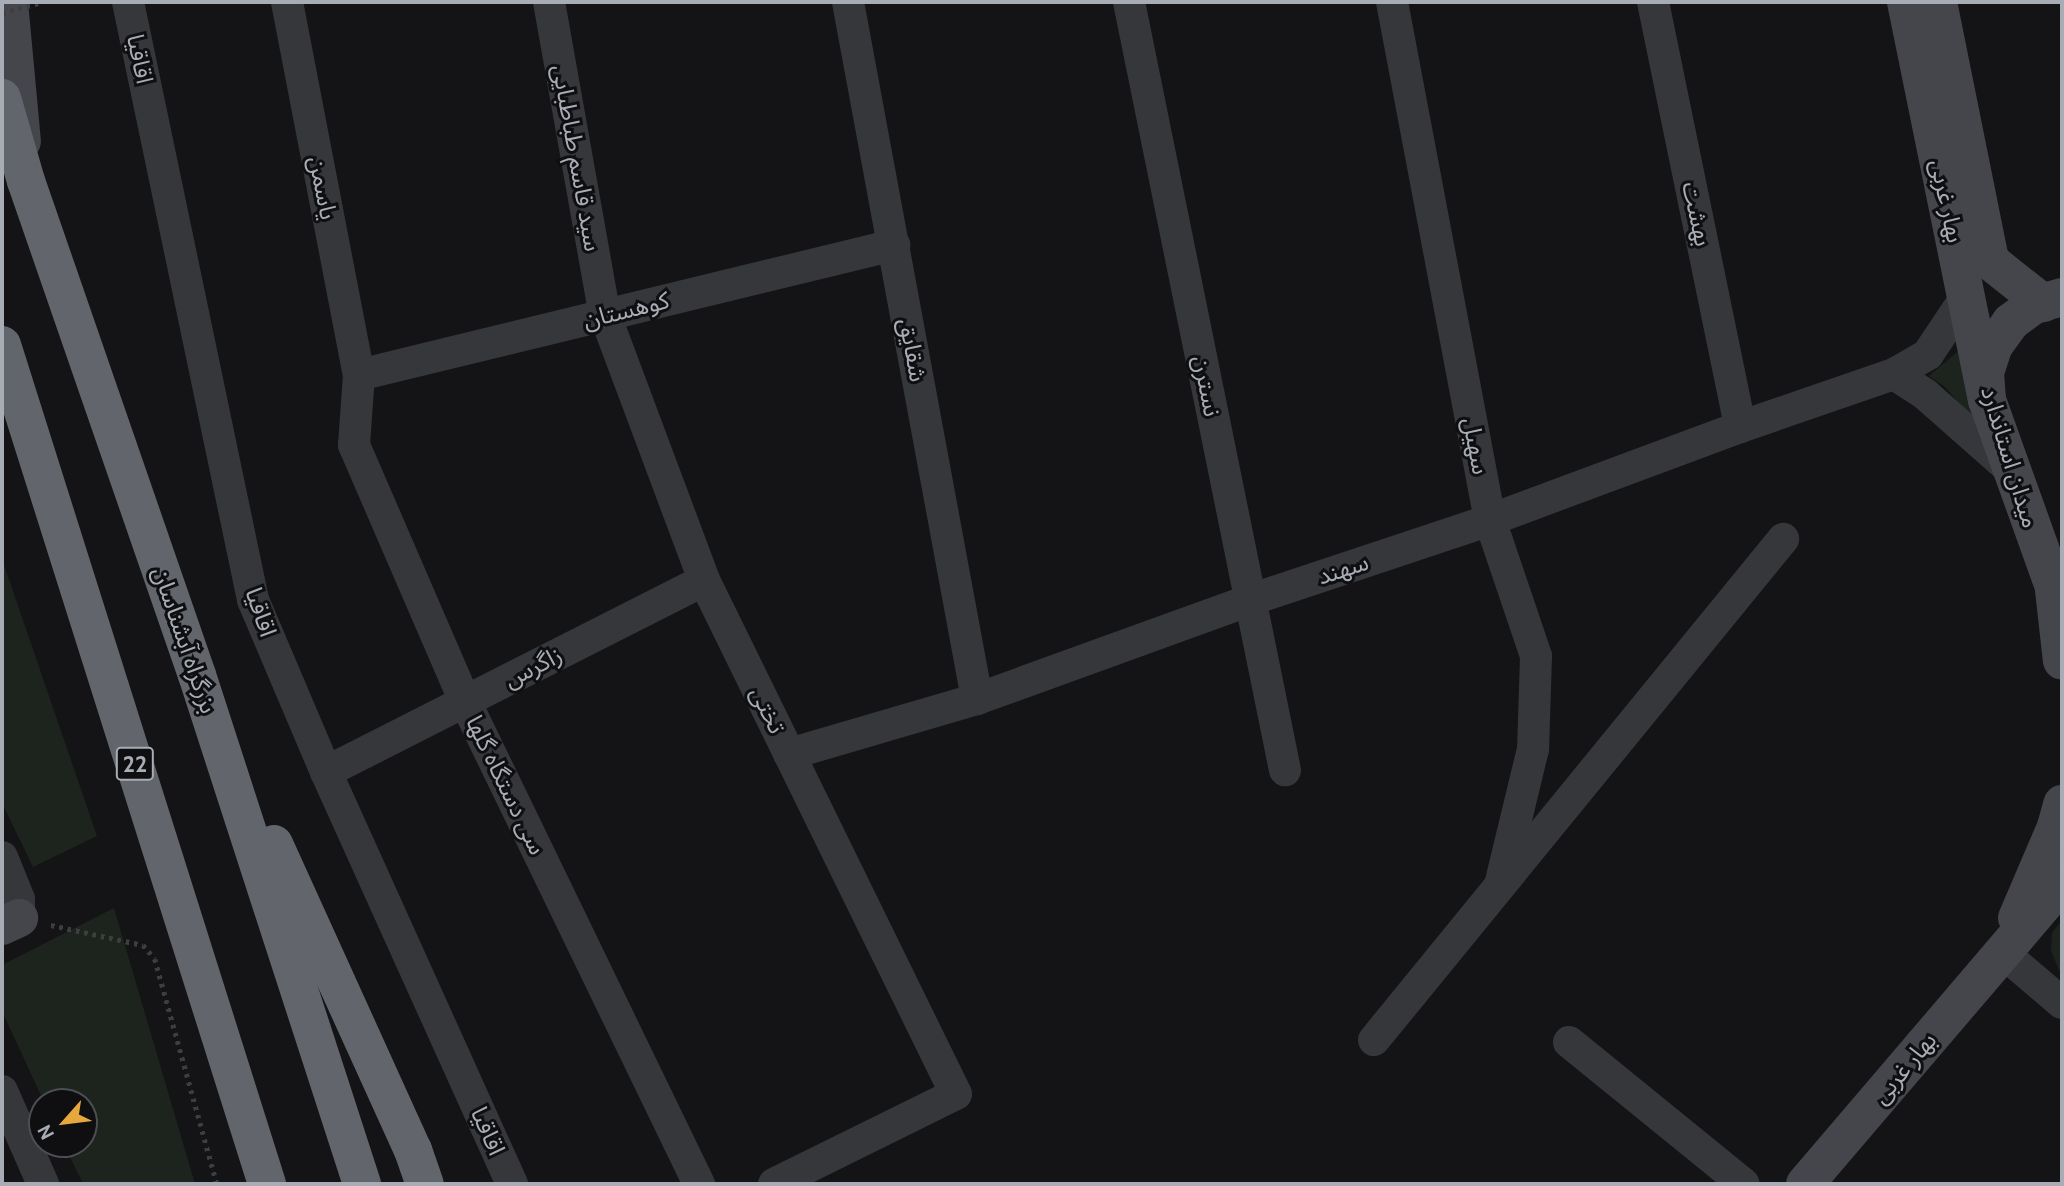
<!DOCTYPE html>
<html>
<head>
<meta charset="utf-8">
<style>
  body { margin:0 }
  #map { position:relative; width:2064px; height:1186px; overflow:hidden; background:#141416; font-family:Cabin,"Noto Sans Arabic",sans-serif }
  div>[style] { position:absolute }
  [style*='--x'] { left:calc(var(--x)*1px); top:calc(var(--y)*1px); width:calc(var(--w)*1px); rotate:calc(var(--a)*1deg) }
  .green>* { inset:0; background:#1d241d }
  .path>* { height:4.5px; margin-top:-2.25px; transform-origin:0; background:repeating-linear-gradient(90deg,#3c3e42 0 3.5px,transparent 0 8.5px) }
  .street>* { height:32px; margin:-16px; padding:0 16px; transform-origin:16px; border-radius:16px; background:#36373b }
  .secondary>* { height:38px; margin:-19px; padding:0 19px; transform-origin:19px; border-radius:19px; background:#44464b }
  .highway>* { height:38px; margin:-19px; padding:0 19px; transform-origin:19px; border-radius:19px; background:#62656b }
  .path-bridge>* { height:4.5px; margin-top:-2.25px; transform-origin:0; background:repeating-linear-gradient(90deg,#3c3e42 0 3.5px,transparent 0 8.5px) }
  span { translate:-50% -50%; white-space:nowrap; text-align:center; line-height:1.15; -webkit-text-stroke:6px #0f0f11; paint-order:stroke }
  .shield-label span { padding:2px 5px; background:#0f0f11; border:2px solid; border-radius:5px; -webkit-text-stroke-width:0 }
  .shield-label { font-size:23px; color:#a7acb5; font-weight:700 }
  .street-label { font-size:24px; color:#a7acb5 }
  .frame { position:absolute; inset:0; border:4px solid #a7acb5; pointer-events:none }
  .north { position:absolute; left:28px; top:1088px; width:70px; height:70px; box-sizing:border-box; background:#0f0f11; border:2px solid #4c4e53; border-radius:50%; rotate:242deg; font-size:19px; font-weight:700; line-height:28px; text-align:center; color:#a7acb5 }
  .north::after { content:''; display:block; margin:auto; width:24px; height:32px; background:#e6a73c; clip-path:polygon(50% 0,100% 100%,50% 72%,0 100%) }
</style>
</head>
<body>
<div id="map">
  <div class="green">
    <div style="clip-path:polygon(1962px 348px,1973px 420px,1945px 387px,1929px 376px)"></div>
    <div style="clip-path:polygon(2px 559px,97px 836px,33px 867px,2px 803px)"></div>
    <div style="clip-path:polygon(114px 908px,195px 1184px,83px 1184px,64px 1144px,84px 1144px,84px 1102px,44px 1102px,2px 1011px,2px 965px)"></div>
    <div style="clip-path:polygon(2062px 920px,2062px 977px,2051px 951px,2052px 933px)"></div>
  </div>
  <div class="path">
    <div style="--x:51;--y:925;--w:94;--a:12.3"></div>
    <div style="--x:143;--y:945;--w:18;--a:49"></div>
    <div style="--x:155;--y:959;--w:233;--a:74.6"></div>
  </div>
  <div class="street">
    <div style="--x:128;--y:2;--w:611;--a:78.19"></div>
    <div style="--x:253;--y:600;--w:187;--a:67"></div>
    <div style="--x:326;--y:772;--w:452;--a:65.7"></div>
    <div style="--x:287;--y:2;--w:380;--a:79.1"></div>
    <div style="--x:359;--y:375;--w:70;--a:94.1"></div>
    <div style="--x:354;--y:445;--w:279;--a:66.6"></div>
    <div style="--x:465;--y:701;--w:537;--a:64.15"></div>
    <div style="--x:549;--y:2;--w:318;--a:79.9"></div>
    <div style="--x:605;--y:315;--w:283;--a:69.5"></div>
    <div style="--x:704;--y:580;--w:572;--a:63.88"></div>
    <div style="--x:956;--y:1094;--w:203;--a:153.7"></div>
    <div style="--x:848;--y:2;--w:709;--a:79.51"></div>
    <div style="--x:1129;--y:2;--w:784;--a:78.52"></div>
    <div style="--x:1392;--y:2;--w:527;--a:79.29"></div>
    <div style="--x:1490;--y:520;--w:144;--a:71.3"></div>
    <div style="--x:1536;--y:656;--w:93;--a:91.8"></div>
    <div style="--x:1533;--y:749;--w:140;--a:103.6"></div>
    <div style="--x:1653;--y:2;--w:434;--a:78.4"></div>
    <div style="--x:1894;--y:374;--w:38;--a:33"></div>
    <div style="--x:1926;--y:395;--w:113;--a:41.4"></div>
    <div style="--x:359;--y:375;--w:551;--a:-13.66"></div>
    <div style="--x:789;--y:754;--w:196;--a:-16.3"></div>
    <div style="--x:977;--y:699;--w:290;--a:-19.9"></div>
    <div style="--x:1250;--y:600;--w:253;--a:-18.4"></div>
    <div style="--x:1490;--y:520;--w:267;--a:-20.4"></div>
    <div style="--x:1740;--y:427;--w:163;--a:-19"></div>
    <div style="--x:1894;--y:374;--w:39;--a:-30"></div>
    <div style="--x:1928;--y:354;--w:69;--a:-56.3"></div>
    <div style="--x:326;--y:772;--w:424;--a:-26.9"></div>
    <div style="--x:2;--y:857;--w:45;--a:68"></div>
    <div style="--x:19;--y:899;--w:19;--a:90"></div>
    <div style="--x:2002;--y:952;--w:79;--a:40.4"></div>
    <div style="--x:1374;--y:1040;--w:647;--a:-50.77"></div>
    <div style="--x:1569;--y:1042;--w:225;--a:39.1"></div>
    <div style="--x:2;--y:1091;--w:102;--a:66.2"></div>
  </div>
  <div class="secondary">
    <div style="--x:9;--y:2;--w:140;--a:84.7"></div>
    <div style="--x:1906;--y:2;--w:406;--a:78.5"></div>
    <div style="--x:1938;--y:2;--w:264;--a:78.6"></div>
    <div style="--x:1990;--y:261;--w:68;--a:38.4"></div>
    <div style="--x:2062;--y:297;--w:29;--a:164"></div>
    <div style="--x:2034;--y:305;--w:29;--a:144"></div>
    <div style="--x:2011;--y:322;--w:29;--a:126"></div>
    <div style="--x:1994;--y:345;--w:28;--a:108"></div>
    <div style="--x:1985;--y:372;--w:28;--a:86"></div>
    <div style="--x:1987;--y:400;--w:222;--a:70.3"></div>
    <div style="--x:2054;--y:590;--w:71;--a:83.6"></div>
    <div style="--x:2017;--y:918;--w:99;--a:-66.8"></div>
    <div style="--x:2056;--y:827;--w:24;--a:-75"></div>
    <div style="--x:2;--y:926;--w:19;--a:-25"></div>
    <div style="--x:1805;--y:1184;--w:396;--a:-49.5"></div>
  </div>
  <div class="highway">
    <div style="--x:2;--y:98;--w:86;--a:73.9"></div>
    <div style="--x:26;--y:181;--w:523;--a:70.91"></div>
    <div style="--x:197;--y:675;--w:535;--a:72.04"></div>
    <div style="--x:2;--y:345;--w:880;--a:72.47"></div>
    <div style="--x:274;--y:844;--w:336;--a:65.6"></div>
    <div style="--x:413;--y:1150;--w:36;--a:71"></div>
  </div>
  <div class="path-bridge">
    <div style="--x:2;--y:13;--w:41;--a:-15.4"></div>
  </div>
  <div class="shield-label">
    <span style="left:135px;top:764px">22</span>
  </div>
  <div class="street-label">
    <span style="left:140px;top:59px;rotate:78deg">اقاقیا</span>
    <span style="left:577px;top:158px;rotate:80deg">سید قاسم طباطبایی</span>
    <span style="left:323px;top:188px;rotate:79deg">یاسمن</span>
    <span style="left:1947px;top:201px;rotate:78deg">بهار غربی</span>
    <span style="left:1697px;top:214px;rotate:78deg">بهشت</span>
    <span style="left:626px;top:310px;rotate:-14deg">کوهستان</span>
    <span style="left:913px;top:350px;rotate:80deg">شقایق</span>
    <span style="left:1207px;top:386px;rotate:79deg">نسترن</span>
    <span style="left:1476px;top:446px;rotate:79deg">سهیل</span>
    <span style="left:2010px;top:457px;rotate:73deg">میدان استاندارد</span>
    <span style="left:1343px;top:569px;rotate:-18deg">سهند</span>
    <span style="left:261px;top:612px;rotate:71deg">اقاقیا</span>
    <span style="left:185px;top:640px;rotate:71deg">بزرگراه آبشناسان</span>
    <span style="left:533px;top:667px;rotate:-27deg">زاگرس</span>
    <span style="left:768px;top:710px;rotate:64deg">تختی</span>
    <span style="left:506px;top:785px;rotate:64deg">سی دستگاه گلها</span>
    <span style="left:1904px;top:1068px;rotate:-50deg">بهار غربی</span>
    <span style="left:488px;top:1131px;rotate:66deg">اقاقیا</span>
  </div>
  <div class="frame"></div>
  <div class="north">N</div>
</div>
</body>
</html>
